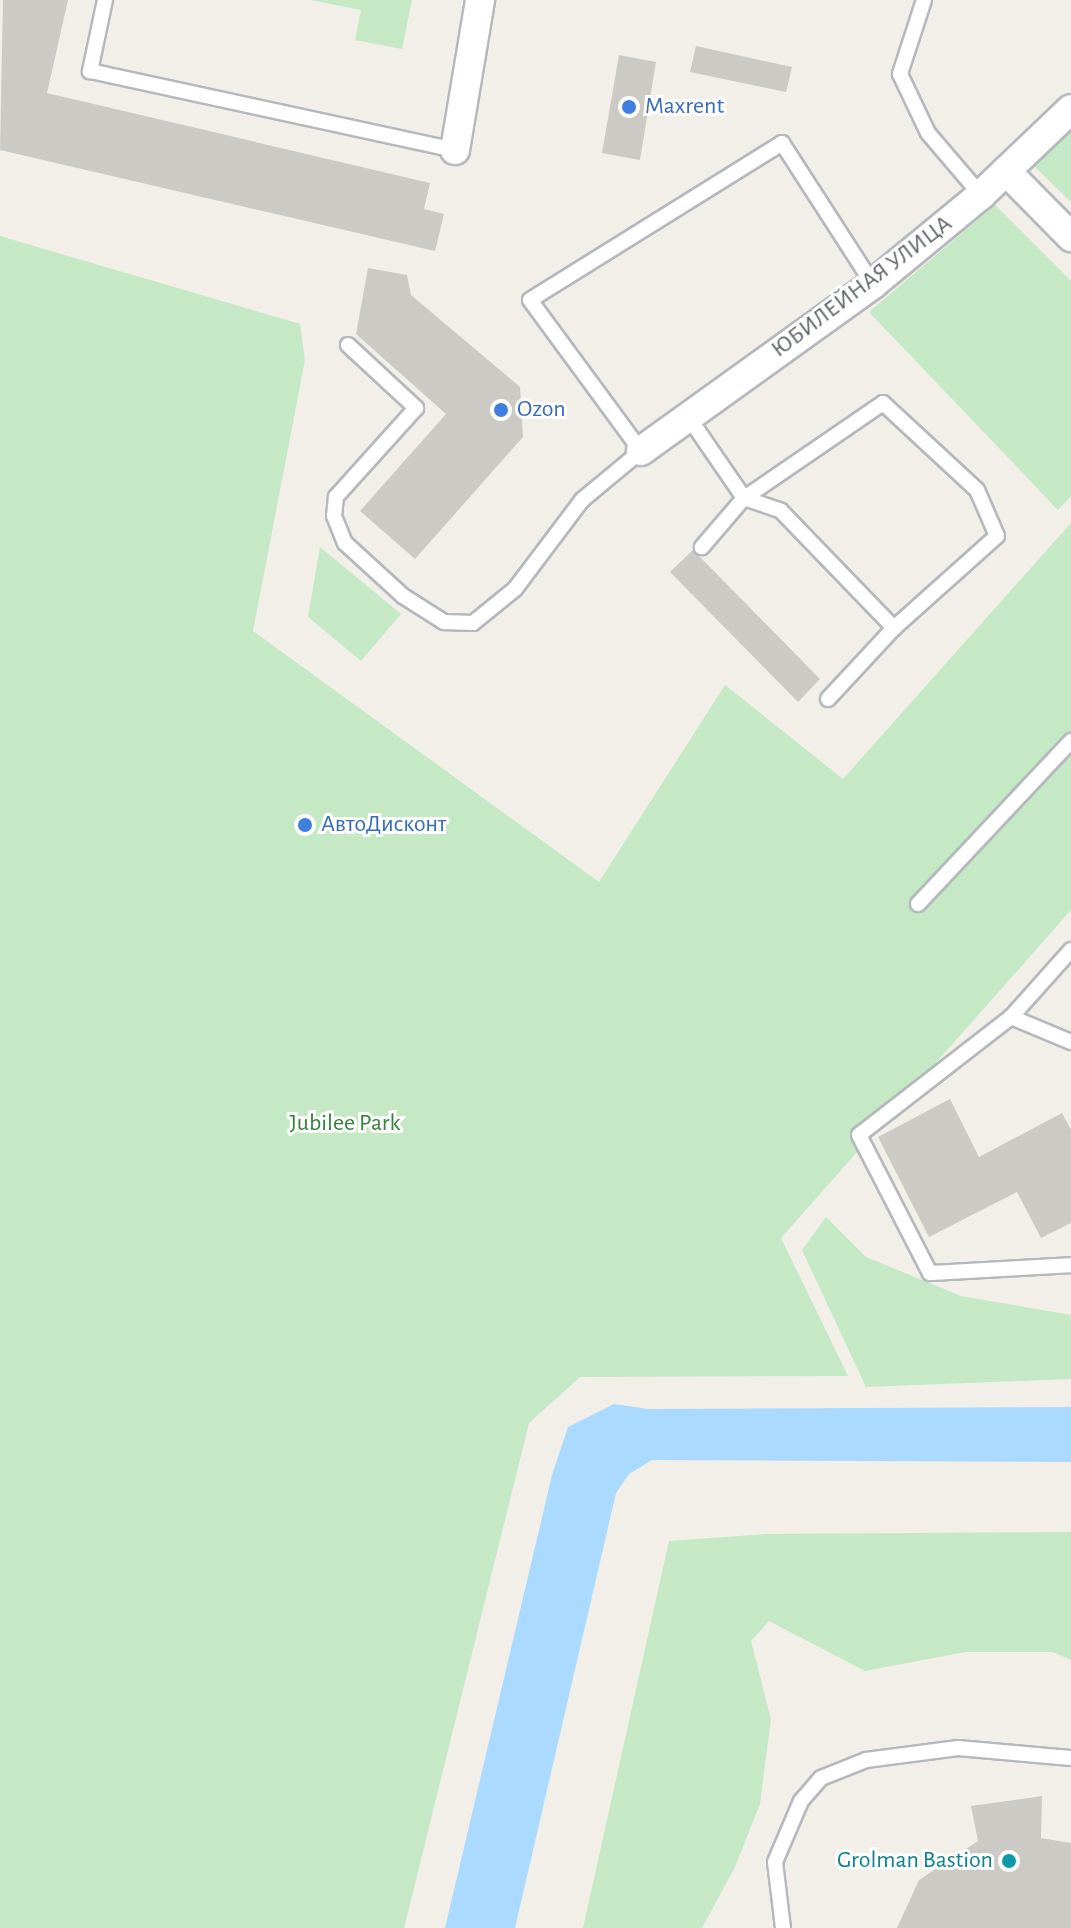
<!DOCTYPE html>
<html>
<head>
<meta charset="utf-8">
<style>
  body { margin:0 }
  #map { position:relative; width:1071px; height:1928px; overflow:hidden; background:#f1efe8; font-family:"Alegreya Sans",sans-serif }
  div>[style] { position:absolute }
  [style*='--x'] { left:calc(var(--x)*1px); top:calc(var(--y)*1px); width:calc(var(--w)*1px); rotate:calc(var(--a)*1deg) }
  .green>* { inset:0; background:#c5e8c5 }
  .water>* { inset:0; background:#aadaff }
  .building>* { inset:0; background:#cccac5 }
  .roads { filter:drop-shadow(2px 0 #b5b8bc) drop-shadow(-2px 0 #b5b8bc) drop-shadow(0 2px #b5b8bc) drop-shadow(0 -2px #b5b8bc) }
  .lane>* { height:14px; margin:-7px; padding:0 7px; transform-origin:7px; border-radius:7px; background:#fff }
  .street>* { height:28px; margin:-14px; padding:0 14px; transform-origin:14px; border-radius:14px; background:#fff }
  .dots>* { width:22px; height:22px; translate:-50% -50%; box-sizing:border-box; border:4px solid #fff; border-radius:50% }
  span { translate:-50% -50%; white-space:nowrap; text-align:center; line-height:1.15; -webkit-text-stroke:6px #fff; paint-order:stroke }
  .shop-label { font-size:24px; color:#366cbe }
  .left { translate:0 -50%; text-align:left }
  .street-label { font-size:24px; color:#5f6368 }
  .park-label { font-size:24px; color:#348238 }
  .culture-label { font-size:24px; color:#0d838f }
  .right { translate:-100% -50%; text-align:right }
</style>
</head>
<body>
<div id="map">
  <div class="green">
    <div style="clip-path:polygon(311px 0,412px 0,402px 49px,355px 40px,361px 10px)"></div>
    <div style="clip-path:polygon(1071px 115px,1071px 202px,1028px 160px)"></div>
    <div style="clip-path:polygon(995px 205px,1071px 281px,1071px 496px,1058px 510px,869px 312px)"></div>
    <div style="clip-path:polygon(0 236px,300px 324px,305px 360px,253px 631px,599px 882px,725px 685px,843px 779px,1071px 523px,1071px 910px,781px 1238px,848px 1376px,580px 1377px,529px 1423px,404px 1928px,0 1928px)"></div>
    <div style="clip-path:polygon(320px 547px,401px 614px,361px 661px,308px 617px)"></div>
    <div style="clip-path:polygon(826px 1217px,866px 1257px,961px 1296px,1071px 1315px,1071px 1379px,866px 1387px,802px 1250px)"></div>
    <div style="clip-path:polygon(1071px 1532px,1071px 1660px,1053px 1652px,965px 1652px,865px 1671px,769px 1621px,751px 1641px,771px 1719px,760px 1804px,735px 1867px,702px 1928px,583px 1928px,669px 1541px,766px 1534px)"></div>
  </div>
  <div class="water">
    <div style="clip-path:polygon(614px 1404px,648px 1409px,1071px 1407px,1071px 1462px,652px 1460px,629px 1474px,616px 1493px,515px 1928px,445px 1928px,552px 1475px,568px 1427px)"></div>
  </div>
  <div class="building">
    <div style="clip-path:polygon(3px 0,68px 0,47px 93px,430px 183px,424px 209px,444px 214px,435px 251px,0 150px)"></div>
    <div style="clip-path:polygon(696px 46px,792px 67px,786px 92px,690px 72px)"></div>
    <div style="clip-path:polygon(619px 55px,656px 62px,640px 160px,602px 153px)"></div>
    <div style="clip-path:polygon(368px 268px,407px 275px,411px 295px,520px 387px,523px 437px,415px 559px,360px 511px,446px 414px,356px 334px)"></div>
    <div style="clip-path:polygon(693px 550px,820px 679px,798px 702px,670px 572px)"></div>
    <div style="clip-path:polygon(950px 1099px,979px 1157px,1062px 1113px,1071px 1130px,1071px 1223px,1041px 1238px,1017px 1192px,929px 1237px,878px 1137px)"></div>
    <div style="clip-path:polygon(1042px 1796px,1041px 1838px,1071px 1843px,1071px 1928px,897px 1928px,919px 1880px,978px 1841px,971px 1806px)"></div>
  </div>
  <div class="roads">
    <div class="lane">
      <div style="--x:105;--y:0;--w:73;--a:101.9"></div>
      <div style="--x:90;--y:71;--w:373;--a:12.2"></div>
      <div style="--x:924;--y:0;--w:78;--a:108"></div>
      <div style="--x:900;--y:74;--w:65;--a:64.6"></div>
      <div style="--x:928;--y:133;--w:82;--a:49.5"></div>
      <div style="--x:348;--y:345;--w:93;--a:42.8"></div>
      <div style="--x:416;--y:408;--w:120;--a:132"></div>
      <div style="--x:336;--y:497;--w:19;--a:96"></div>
      <div style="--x:334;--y:516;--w:29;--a:68"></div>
      <div style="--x:345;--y:543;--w:79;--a:42.4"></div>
      <div style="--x:403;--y:596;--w:49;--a:32.4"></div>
      <div style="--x:444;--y:622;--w:29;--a:2"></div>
      <div style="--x:473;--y:623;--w:54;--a:-39"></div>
      <div style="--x:515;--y:589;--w:111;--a:-53"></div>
      <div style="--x:582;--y:500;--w:77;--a:-39.7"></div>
      <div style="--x:641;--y:451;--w:187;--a:-126.3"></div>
      <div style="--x:530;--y:300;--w:297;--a:-31.9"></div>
      <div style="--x:782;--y:143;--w:168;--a:57.2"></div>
      <div style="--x:687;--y:415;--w:101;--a:55.5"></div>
      <div style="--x:744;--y:498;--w:39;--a:19"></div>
      <div style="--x:781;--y:511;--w:163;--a:46"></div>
      <div style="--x:894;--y:628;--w:138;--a:-41.8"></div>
      <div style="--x:997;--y:536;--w:50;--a:-113.5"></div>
      <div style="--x:977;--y:490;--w:128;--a:-137.2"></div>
      <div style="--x:883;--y:403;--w:168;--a:145.6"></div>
      <div style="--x:744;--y:498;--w:65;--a:130.6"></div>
      <div style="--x:828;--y:699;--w:97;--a:-47.1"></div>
      <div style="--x:918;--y:904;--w:224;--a:-46.8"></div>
      <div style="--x:1071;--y:950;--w:90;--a:131.8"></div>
      <div style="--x:1011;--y:1017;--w:192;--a:142.2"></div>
      <div style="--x:859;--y:1135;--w:155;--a:62.8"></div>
      <div style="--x:930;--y:1273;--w:141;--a:-3.2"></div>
      <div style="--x:1011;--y:1017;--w:65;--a:22.6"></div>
      <div style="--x:783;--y:1928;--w:66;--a:-96.9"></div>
      <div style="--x:775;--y:1862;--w:66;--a:-66.9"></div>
      <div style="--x:801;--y:1801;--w:30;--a:-49"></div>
      <div style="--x:821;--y:1778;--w:48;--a:-21.8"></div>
      <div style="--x:866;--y:1760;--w:93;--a:-7.4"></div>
      <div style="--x:958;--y:1748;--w:113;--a:5.1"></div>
    </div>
    <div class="street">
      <div style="--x:455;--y:150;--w:152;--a:-80.5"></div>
      <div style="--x:1006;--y:171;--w:93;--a:45.4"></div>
      <div style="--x:641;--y:451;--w:286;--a:-35.7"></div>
      <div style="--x:873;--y:284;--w:140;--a:-39.5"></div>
      <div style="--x:981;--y:195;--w:124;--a:-43.7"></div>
    </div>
  </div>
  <div class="dots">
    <div style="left:629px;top:107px;background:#3f7fe0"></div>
    <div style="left:501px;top:410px;background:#3f7fe0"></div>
    <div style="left:305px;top:825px;background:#3f7fe0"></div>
    <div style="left:1009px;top:1861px;background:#0f9aa8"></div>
  </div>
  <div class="shop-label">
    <span class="left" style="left:645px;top:107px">Maxrent</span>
    <span class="left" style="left:517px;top:410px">Ozon</span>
    <span class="left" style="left:321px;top:825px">АвтоДисконт</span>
  </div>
  <div class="street-label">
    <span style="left:862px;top:287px;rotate:-37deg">ЮБИЛЕЙНАЯ УЛИЦА</span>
  </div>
  <div class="park-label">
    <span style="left:345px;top:1124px">Jubilee Park</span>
  </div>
  <div class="culture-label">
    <span class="right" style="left:993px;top:1861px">Grolman Bastion</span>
  </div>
</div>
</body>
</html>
